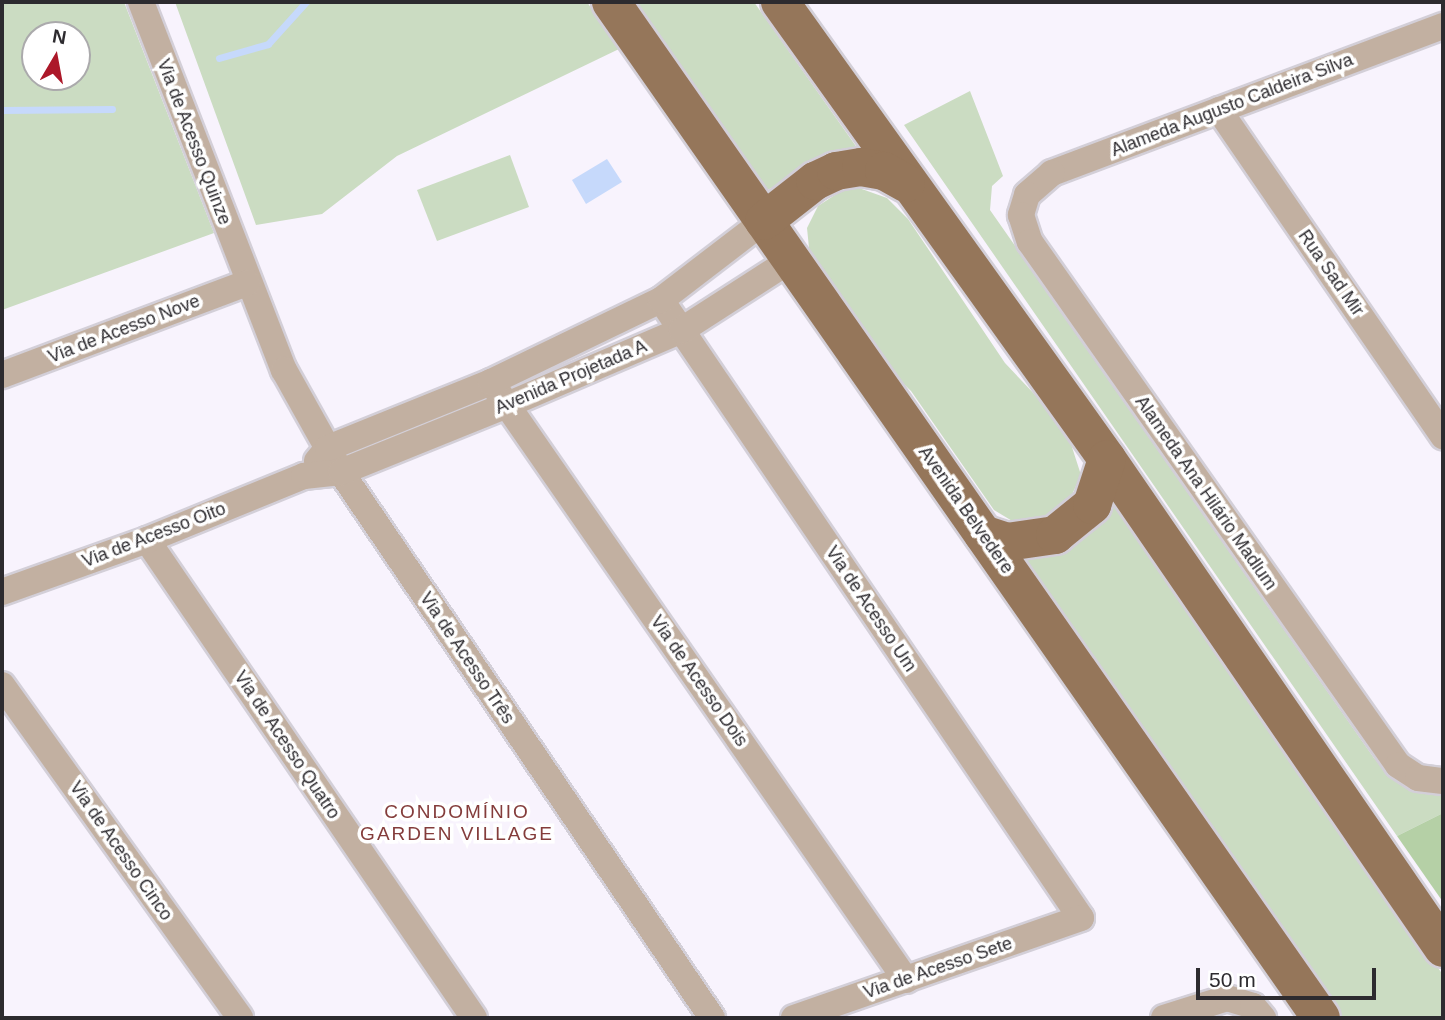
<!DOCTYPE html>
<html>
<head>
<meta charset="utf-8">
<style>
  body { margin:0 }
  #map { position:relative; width:1445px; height:1020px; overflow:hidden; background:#f8f3fd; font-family:Arial,sans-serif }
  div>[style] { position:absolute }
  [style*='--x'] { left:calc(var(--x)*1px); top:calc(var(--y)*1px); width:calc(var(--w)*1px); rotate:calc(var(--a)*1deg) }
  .green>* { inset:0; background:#cbdcc2 }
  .forest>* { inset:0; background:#b5d0a6 }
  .water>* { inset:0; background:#c6d9fb }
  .stream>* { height:7px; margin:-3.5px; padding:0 3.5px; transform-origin:3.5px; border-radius:3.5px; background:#c6d9fb }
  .roads { filter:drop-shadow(2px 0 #d3cfd8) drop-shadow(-2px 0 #d3cfd8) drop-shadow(0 2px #d3cfd8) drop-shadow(0 -2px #d3cfd8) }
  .street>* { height:26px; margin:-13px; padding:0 13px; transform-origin:13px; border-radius:13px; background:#c2b0a1 }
  .primary>* { height:38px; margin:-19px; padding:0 19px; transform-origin:19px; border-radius:19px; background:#95765a }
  span { translate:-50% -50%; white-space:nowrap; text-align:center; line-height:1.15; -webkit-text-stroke:7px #fff; paint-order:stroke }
  .street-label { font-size:18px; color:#2d2b2f }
  .neighbourhood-label { font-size:19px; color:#843c3b; letter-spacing:2px }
  .frame { position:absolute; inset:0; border:4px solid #2d2b2f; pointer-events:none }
  .north { position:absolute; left:21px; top:21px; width:70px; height:70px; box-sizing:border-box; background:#fff; border:2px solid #abaaac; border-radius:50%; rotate:10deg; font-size:19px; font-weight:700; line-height:28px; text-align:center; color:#2d2b2f }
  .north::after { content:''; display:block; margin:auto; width:24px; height:32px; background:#ac1829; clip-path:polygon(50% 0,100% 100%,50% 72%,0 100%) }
  .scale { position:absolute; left:1196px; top:968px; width:180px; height:32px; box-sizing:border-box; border:4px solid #2d2b2f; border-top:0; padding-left:9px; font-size:21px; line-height:24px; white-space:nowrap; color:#2d2b2f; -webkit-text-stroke:5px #fff; paint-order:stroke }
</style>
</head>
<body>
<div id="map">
  <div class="green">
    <div style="clip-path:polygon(evenodd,2px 2px,124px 2px,214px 233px,2px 310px,2px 2px,77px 35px,77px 77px,35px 77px,35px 35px,77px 35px)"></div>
    <div style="clip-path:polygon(175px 2px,587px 2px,619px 49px,397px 156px,322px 214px,256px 225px)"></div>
    <div style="clip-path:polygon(632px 2px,754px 2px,858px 149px,765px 191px)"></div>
    <div style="clip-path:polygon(970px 91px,1003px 176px,992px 186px,990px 210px,1374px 758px,1394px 777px,1443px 792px,1443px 813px,1397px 836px,904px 125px)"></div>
    <div style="clip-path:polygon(510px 155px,529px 207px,437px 241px,417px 190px)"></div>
    <div style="clip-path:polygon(859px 188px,887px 198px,908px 219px,1005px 363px,1039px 399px,1071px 444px,1081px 475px,1064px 512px,1019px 525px,994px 510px,911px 391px,883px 364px,810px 258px,807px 228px,818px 206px,844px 189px)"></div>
    <div style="clip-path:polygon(1109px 496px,1443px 975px,1443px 1018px,1343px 1018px,1015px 552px)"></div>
  </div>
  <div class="forest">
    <div style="clip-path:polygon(1443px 813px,1443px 902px,1397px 836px)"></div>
  </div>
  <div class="water">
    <div style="clip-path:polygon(607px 159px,622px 182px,586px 204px,572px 180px)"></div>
  </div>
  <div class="stream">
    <div style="--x:219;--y:58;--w:51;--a:-15.9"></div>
    <div style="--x:268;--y:44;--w:57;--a:-47.9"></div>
    <div style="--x:2;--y:110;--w:110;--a:-0.5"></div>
  </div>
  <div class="roads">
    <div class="street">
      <div style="--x:141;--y:2;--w:395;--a:68.8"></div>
      <div style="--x:284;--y:370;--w:117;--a:60.8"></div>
      <div style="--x:341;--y:472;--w:660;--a:55.8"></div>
      <div style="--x:1443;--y:26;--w:418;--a:159.4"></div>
      <div style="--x:1052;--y:173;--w:33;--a:139"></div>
      <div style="--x:1027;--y:195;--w:21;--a:107"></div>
      <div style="--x:1021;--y:215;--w:28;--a:72"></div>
      <div style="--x:1030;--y:242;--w:639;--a:54.87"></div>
      <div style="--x:1398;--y:765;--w:24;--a:33"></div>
      <div style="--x:1418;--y:778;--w:25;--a:7"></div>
      <div style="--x:1219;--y:110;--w:396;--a:55.5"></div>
      <div style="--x:661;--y:300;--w:747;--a:55.8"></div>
      <div style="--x:1081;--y:918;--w:304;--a:160.8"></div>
      <div style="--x:2;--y:375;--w:262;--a:-20.6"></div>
      <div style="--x:491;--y:382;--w:728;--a:55.24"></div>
      <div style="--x:317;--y:461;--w:17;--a:-50"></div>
      <div style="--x:328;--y:448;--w:176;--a:-22"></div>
      <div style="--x:491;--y:382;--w:189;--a:-25.8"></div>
      <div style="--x:661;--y:300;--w:130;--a:-37.5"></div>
      <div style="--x:147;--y:540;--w:579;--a:55.62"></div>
      <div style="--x:2;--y:592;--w:154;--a:-19.7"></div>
      <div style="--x:147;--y:540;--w:170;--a:-22.2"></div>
      <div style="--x:304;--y:476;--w:37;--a:-6"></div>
      <div style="--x:341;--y:472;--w:179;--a:-22"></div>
      <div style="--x:507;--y:405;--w:190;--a:-23.2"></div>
      <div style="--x:682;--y:330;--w:127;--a:-32.8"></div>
      <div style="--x:2;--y:685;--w:409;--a:54.4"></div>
      <div style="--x:1164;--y:1018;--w:66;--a:-17.6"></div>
      <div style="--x:1227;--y:998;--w:27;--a:17"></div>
      <div style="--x:1253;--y:1006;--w:16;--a:50"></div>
    </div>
    <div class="primary">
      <div style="--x:611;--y:2;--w:1239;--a:55.05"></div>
      <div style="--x:780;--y:2;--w:562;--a:54.41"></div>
      <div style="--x:1107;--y:459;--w:593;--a:55.51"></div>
      <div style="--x:764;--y:221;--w:65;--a:-38.1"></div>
      <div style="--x:815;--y:181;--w:23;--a:-25"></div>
      <div style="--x:836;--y:171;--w:25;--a:-9"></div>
      <div style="--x:861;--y:167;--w:23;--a:10"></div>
      <div style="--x:884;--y:171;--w:25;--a:29"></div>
      <div style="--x:983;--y:534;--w:25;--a:18"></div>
      <div style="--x:1007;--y:542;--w:49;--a:-8.3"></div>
      <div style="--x:1055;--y:535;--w:48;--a:-39"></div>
      <div style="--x:1092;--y:505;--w:48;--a:-71.9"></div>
    </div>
  </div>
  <div class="street-label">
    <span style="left:1232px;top:105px;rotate:-21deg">Alameda Augusto Caldeira Silva</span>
    <span style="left:194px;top:142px;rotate:69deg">Via de Acesso Quinze</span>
    <span style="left:1331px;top:273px;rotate:55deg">Rua Sad Mir</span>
    <span style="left:124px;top:329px;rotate:-21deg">Via de Acesso Nove</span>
    <span style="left:571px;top:377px;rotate:-23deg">Avenida Projetada A</span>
    <span style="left:1206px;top:493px;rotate:55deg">Alameda Ana Hilário Madlum</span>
    <span style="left:966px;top:510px;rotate:55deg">Avenida Belvedere</span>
    <span style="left:154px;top:535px;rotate:-21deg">Via de Acesso Oito</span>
    <span style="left:871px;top:609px;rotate:56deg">Via de Acesso Um</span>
    <span style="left:467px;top:658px;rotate:56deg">Via de Acesso Três</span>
    <span style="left:699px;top:681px;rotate:55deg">Via de Acesso Dois</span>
    <span style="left:287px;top:745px;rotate:56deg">Via de Acesso Quatro</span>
    <span style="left:121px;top:851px;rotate:55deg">Via de Acesso Cinco</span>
    <span style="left:938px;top:968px;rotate:-19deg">Via de Acesso Sete</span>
  </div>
  <div class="neighbourhood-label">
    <span style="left:457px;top:823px">CONDOMÍNIO<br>GARDEN VILLAGE</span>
  </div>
  <div class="frame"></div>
  <div class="north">N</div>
  <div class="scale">50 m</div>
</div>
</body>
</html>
